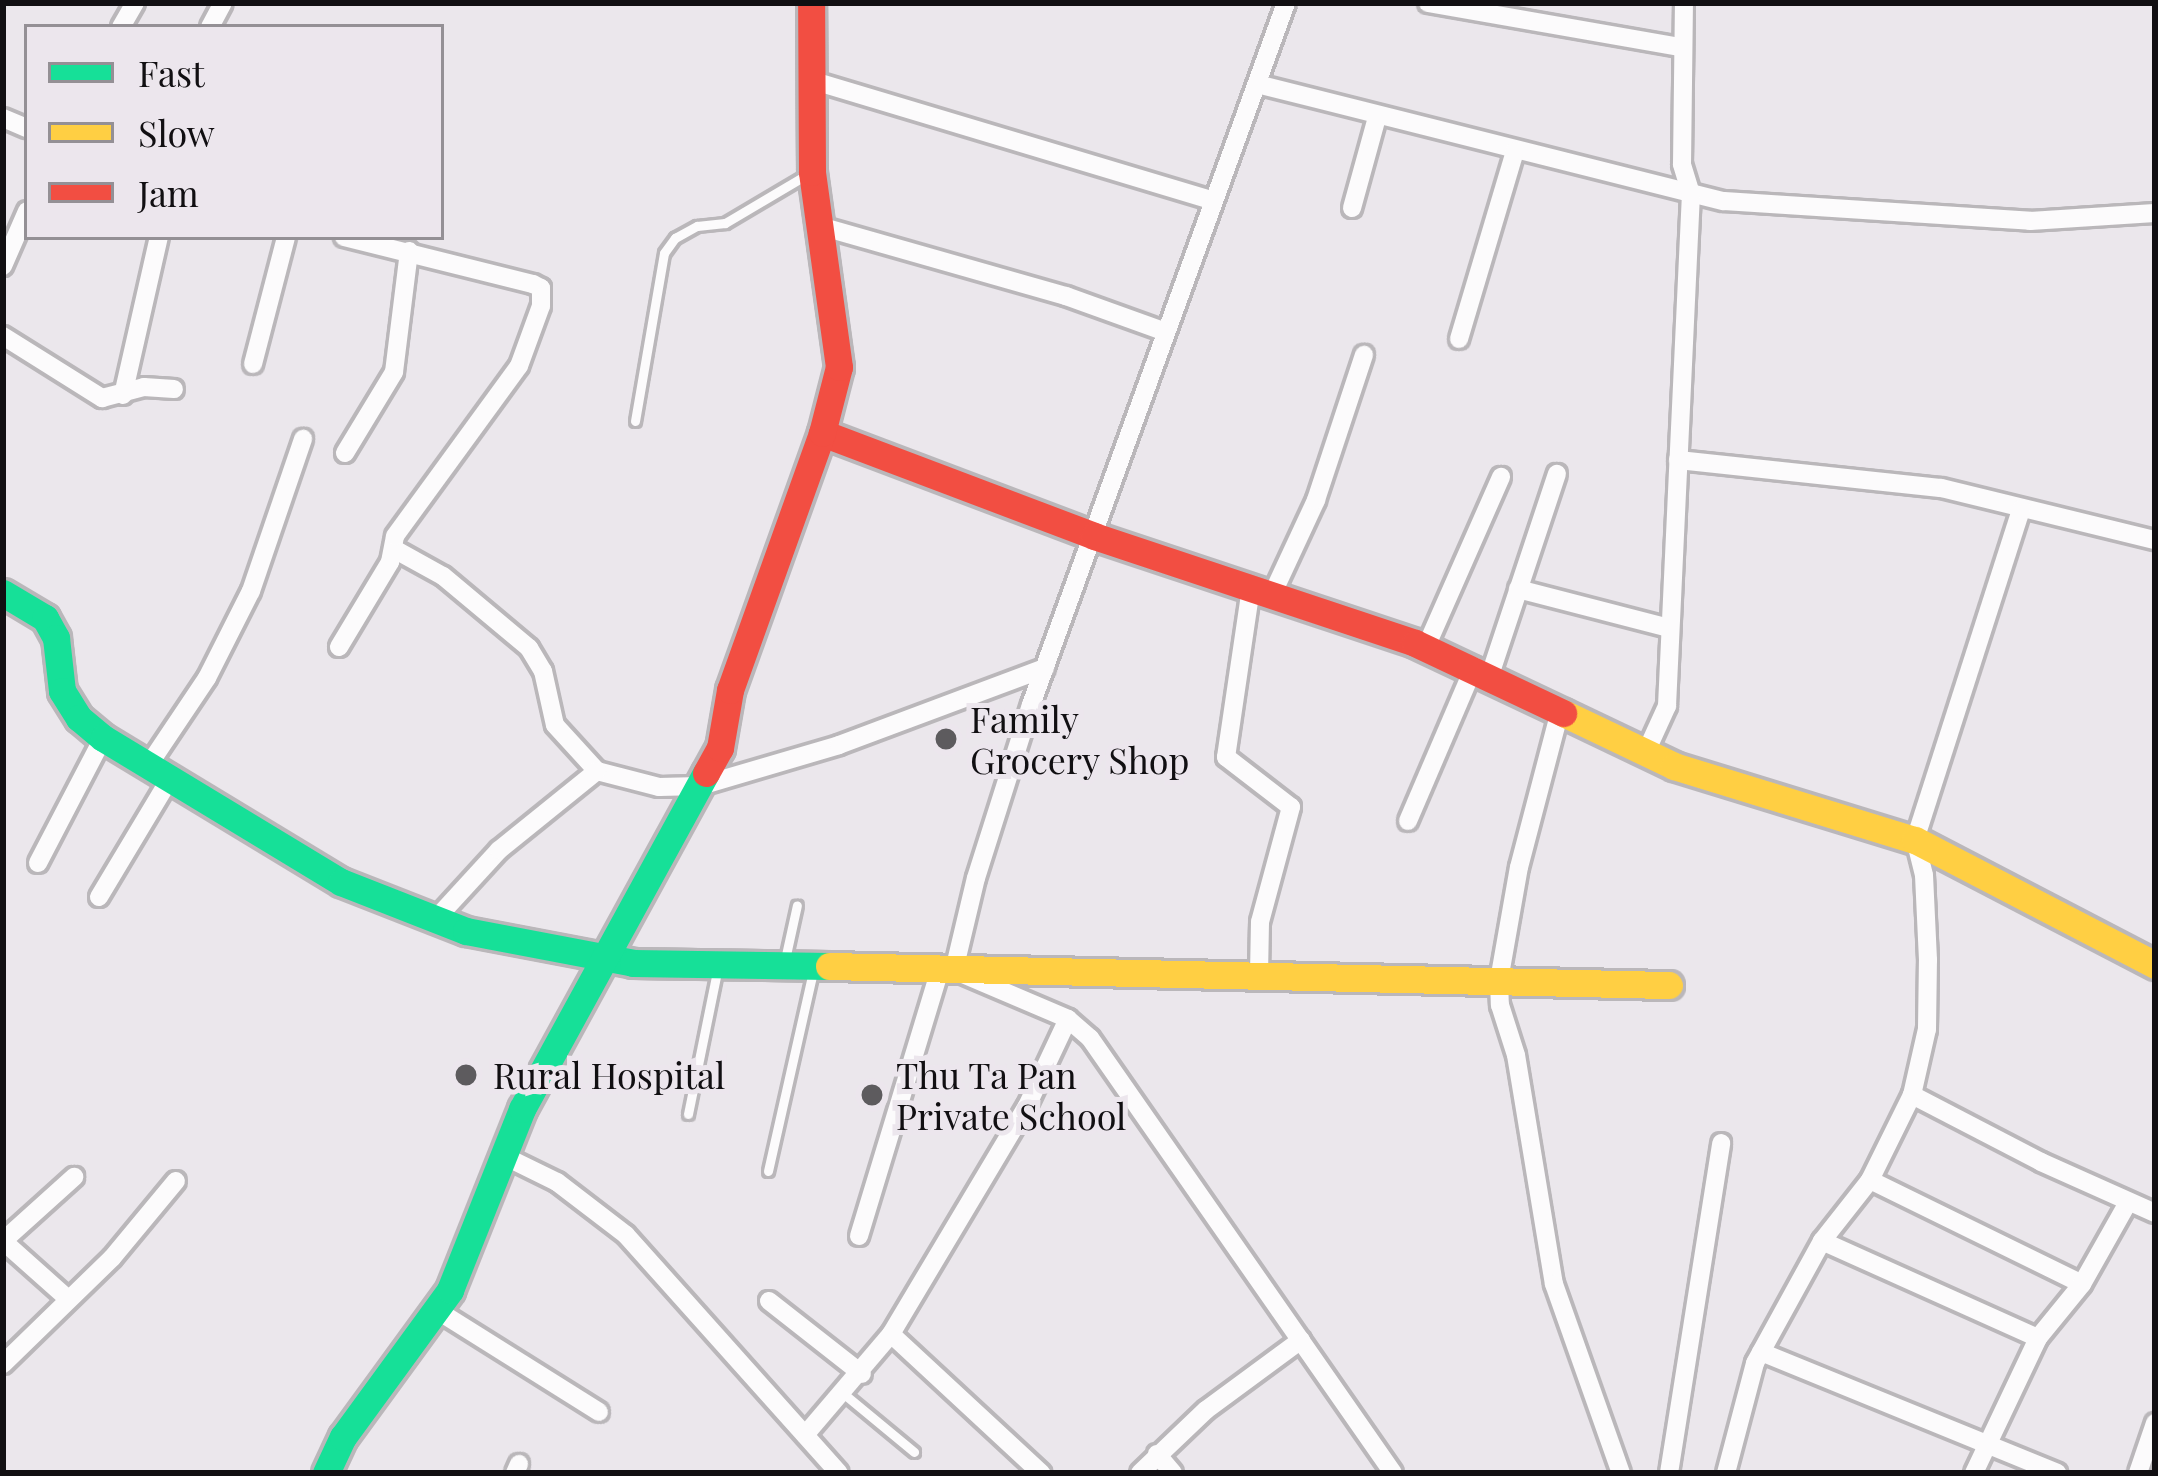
<!DOCTYPE html>
<html>
<head>
<meta charset="utf-8">
<style>
  body { margin:0 }
  #map { position:relative; width:2158px; height:1476px; overflow:hidden; background:#ebe7ec; font-family:"Playfair Display",serif }
  div>[style] { position:absolute }
  [style*='--x'] { left:calc(var(--x)*1px); top:calc(var(--y)*1px); width:calc(var(--w)*1px); rotate:calc(var(--a)*1deg) }
  .roads { filter:drop-shadow(3px 0 #bab7ba) drop-shadow(-3px 0 #bab7ba) drop-shadow(0 3px #bab7ba) drop-shadow(0 -3px #bab7ba) }
  .lane>* { height:9px; margin:-4.5px; padding:0 4.5px; transform-origin:4.5px; border-radius:4.5px; background:#fcfbfc }
  .street>* { height:18px; margin:-9px; padding:0 9px; transform-origin:9px; border-radius:9px; background:#fcfbfc }
  .fast>* { height:27px; margin:-13.5px; padding:0 13.5px; transform-origin:13.5px; border-radius:13.5px; background:#16e098 }
  .slow>* { height:27px; margin:-13.5px; padding:0 13.5px; transform-origin:13.5px; border-radius:13.5px; background:#ffcf43 }
  .jam>* { height:27px; margin:-13.5px; padding:0 13.5px; transform-origin:13.5px; border-radius:13.5px; background:#f24e42 }
  .dots>* { width:33px; height:33px; translate:-50% -50%; box-sizing:border-box; border:6px solid #ece6ed; border-radius:50% }
  span { translate:-50% -50%; white-space:nowrap; text-align:center; line-height:1.15; -webkit-text-stroke:10px #ece6ed; paint-order:stroke }
  .poi-label { font-size:36px; color:#110f12 }
  .left { translate:0 -50%; text-align:left }
  .frame { position:absolute; inset:0; border:6px solid #110f12; pointer-events:none }
  .legend { position:absolute; left:24px; top:24px; width:420px; height:216px; box-sizing:border-box; background:#ece6ed; border:3px solid #949095; margin:0; padding:15px 21px; list-style:none; font-size:36px; color:#110f12 }
  .legend li { display:flex; align-items:center; gap:24px; height:60px }
  .legend b { width:60px; border:3px solid #949095 }
</style>
</head>
<body>
<div id="map">
  <div class="roads">
    <div class="lane">
      <div style="--x:635;--y:421;--w:170;--a:-80.2"></div>
      <div style="--x:664;--y:253;--w:19;--a:-54"></div>
      <div style="--x:675;--y:238;--w:25;--a:-29"></div>
      <div style="--x:697;--y:226;--w:28;--a:-6"></div>
      <div style="--x:725;--y:223;--w:96;--a:-30.6"></div>
      <div style="--x:784;--y:964;--w:60;--a:-77.6"></div>
      <div style="--x:688;--y:1114;--w:145;--a:-78.5"></div>
      <div style="--x:768;--y:1171;--w:205;--a:-77.3"></div>
      <div style="--x:844;--y:1394;--w:91;--a:39.6"></div>
    </div>
    <div class="street">
      <div style="--x:1428;--y:3;--w:256;--a:9.9"></div>
      <div style="--x:121;--y:27;--w:28;--a:-60"></div>
      <div style="--x:210;--y:27;--w:27;--a:-62"></div>
      <div style="--x:814;--y:81;--w:414;--a:16.7"></div>
      <div style="--x:1257;--y:84;--w:481;--a:14.1"></div>
      <div style="--x:1724;--y:201;--w:307;--a:3.7"></div>
      <div style="--x:2030;--y:221;--w:125;--a:-3.7"></div>
      <div style="--x:3;--y:118;--w:26;--a:23"></div>
      <div style="--x:1352;--y:208;--w:94;--a:-74.6"></div>
      <div style="--x:820;--y:226;--w:256;--a:15.9"></div>
      <div style="--x:1066;--y:296;--w:106;--a:19.8"></div>
      <div style="--x:3;--y:266;--w:60;--a:-66.4"></div>
      <div style="--x:3;--y:336;--w:117;--a:32.1"></div>
      <div style="--x:102;--y:398;--w:43;--a:-14.7"></div>
      <div style="--x:144;--y:387;--w:30;--a:4"></div>
      <div style="--x:1459;--y:339;--w:196;--a:-73.4"></div>
      <div style="--x:253;--y:364;--w:131;--a:-75.4"></div>
      <div style="--x:123;--y:395;--w:162;--a:-77.2"></div>
      <div style="--x:345;--y:453;--w:95;--a:-58.8"></div>
      <div style="--x:394;--y:372;--w:122;--a:-82.9"></div>
      <div style="--x:1678;--y:460;--w:264;--a:6.1"></div>
      <div style="--x:1941;--y:488;--w:220;--a:13.7"></div>
      <div style="--x:394;--y:549;--w:56;--a:28.9"></div>
      <div style="--x:443;--y:576;--w:112;--a:39.9"></div>
      <div style="--x:529;--y:648;--w:27;--a:59"></div>
      <div style="--x:543;--y:671;--w:55;--a:77.5"></div>
      <div style="--x:555;--y:725;--w:62;--a:47.6"></div>
      <div style="--x:597;--y:771;--w:64;--a:14.5"></div>
      <div style="--x:659;--y:787;--w:41;--a:-1.4"></div>
      <div style="--x:700;--y:786;--w:145;--a:-16.4"></div>
      <div style="--x:839;--y:745;--w:220;--a:-20.5"></div>
      <div style="--x:1251;--y:588;--w:171;--a:98.4"></div>
      <div style="--x:1226;--y:757;--w:82;--a:37.6"></div>
      <div style="--x:1291;--y:807;--w:119;--a:105.1"></div>
      <div style="--x:1260;--y:922;--w:52;--a:91.1"></div>
      <div style="--x:1518;--y:589;--w:156;--a:14.5"></div>
      <div style="--x:1272;--y:595;--w:105;--a:-65.1"></div>
      <div style="--x:1316;--y:500;--w:153;--a:-71.7"></div>
      <div style="--x:339;--y:647;--w:99;--a:-59"></div>
      <div style="--x:390;--y:562;--w:26;--a:-79"></div>
      <div style="--x:395;--y:536;--w:210;--a:-53.9"></div>
      <div style="--x:519;--y:366;--w:64;--a:-69.9"></div>
      <div style="--x:541;--y:306;--w:18;--a:-90"></div>
      <div style="--x:541;--y:288;--w:9;--a:-153"></div>
      <div style="--x:533;--y:284;--w:195;--a:-166"></div>
      <div style="--x:1426;--y:647;--w:186;--a:-66.2"></div>
      <div style="--x:1490;--y:675;--w:212;--a:-71.6"></div>
      <div style="--x:1560;--y:711;--w:161;--a:104.7"></div>
      <div style="--x:1519;--y:867;--w:115;--a:100"></div>
      <div style="--x:1499;--y:980;--w:25;--a:88"></div>
      <div style="--x:1500;--y:1005;--w:52;--a:72.3"></div>
      <div style="--x:1516;--y:1055;--w:232;--a:80.6"></div>
      <div style="--x:1554;--y:1284;--w:201;--a:70.5"></div>
      <div style="--x:1646;--y:752;--w:51;--a:-65.5"></div>
      <div style="--x:1667;--y:706;--w:513;--a:-87.32"></div>
      <div style="--x:1691;--y:194;--w:31;--a:-107"></div>
      <div style="--x:1682;--y:164;--w:161;--a:-89.3"></div>
      <div style="--x:148;--y:766;--w:106;--a:-56.2"></div>
      <div style="--x:207;--y:678;--w:97;--a:-63.2"></div>
      <div style="--x:251;--y:591;--w:161;--a:-71.1"></div>
      <div style="--x:1408;--y:821;--w:168;--a:-66.8"></div>
      <div style="--x:38;--y:863;--w:141;--a:-62.5"></div>
      <div style="--x:99;--y:897;--w:136;--a:-59.1"></div>
      <div style="--x:434;--y:921;--w:96;--a:-47.5"></div>
      <div style="--x:499;--y:850;--w:126;--a:-38.9"></div>
      <div style="--x:955;--y:966;--w:90;--a:-76.6"></div>
      <div style="--x:976;--y:878;--w:182;--a:-72.4"></div>
      <div style="--x:1031;--y:705;--w:747;--a:-70.04"></div>
      <div style="--x:958;--y:972;--w:120;--a:23.1"></div>
      <div style="--x:1068;--y:1019;--w:29;--a:41"></div>
      <div style="--x:1090;--y:1038;--w:530;--a:55.14"></div>
      <div style="--x:1912;--y:1095;--w:145;--a:27.4"></div>
      <div style="--x:2041;--y:1162;--w:125;--a:24.1"></div>
      <div style="--x:506;--y:1157;--w:57;--a:26.1"></div>
      <div style="--x:557;--y:1182;--w:87;--a:37.5"></div>
      <div style="--x:626;--y:1235;--w:319;--a:48.2"></div>
      <div style="--x:1870;--y:1180;--w:236;--a:26.1"></div>
      <div style="--x:859;--y:1236;--w:279;--a:-73.1"></div>
      <div style="--x:3;--y:1241;--w:96;--a:-42"></div>
      <div style="--x:3;--y:1241;--w:87;--a:41.7"></div>
      <div style="--x:1822;--y:1241;--w:237;--a:24.2"></div>
      <div style="--x:769;--y:1301;--w:118;--a:38.1"></div>
      <div style="--x:438;--y:1311;--w:190;--a:32.1"></div>
      <div style="--x:891;--y:1334;--w:205;--a:42.8"></div>
      <div style="--x:1761;--y:1352;--w:320;--a:22.2"></div>
      <div style="--x:3;--y:1364;--w:152;--a:-44.2"></div>
      <div style="--x:112;--y:1258;--w:100;--a:-50.3"></div>
      <div style="--x:805;--y:1435;--w:133;--a:-49.6"></div>
      <div style="--x:891;--y:1334;--w:265;--a:-59.2"></div>
      <div style="--x:1027;--y:1106;--w:96;--a:-64.8"></div>
      <div style="--x:1157;--y:1454;--w:25;--a:50"></div>
      <div style="--x:515;--y:1473;--w:10;--a:-66"></div>
      <div style="--x:1140;--y:1473;--w:91;--a:-43.7"></div>
      <div style="--x:1206;--y:1410;--w:118;--a:-36.4"></div>
      <div style="--x:1669;--y:1473;--w:334;--a:-81"></div>
      <div style="--x:1726;--y:1473;--w:114;--a:-75.2"></div>
      <div style="--x:1755;--y:1363;--w:139;--a:-61.2"></div>
      <div style="--x:1822;--y:1241;--w:78;--a:-51.8"></div>
      <div style="--x:1870;--y:1180;--w:95;--a:-63.7"></div>
      <div style="--x:1912;--y:1095;--w:68;--a:-77.2"></div>
      <div style="--x:1927;--y:1029;--w:69;--a:-89.2"></div>
      <div style="--x:1928;--y:960;--w:85;--a:-92.7"></div>
      <div style="--x:1924;--y:875;--w:36;--a:-104"></div>
      <div style="--x:1915;--y:840;--w:348;--a:-72.2"></div>
      <div style="--x:1974;--y:1473;--w:149;--a:-64.6"></div>
      <div style="--x:2038;--y:1338;--w:70;--a:-50.8"></div>
      <div style="--x:2082;--y:1284;--w:92;--a:-60.6"></div>
      <div style="--x:2138;--y:1473;--w:53;--a:-71.2"></div>
    </div>
    <div class="fast">
      <div style="--x:3;--y:593;--w:49;--a:30.8"></div>
      <div style="--x:45;--y:618;--w:23;--a:61"></div>
      <div style="--x:56;--y:638;--w:53;--a:83.5"></div>
      <div style="--x:62;--y:691;--w:32;--a:58"></div>
      <div style="--x:79;--y:718;--w:31;--a:40"></div>
      <div style="--x:103;--y:738;--w:278;--a:31.2"></div>
      <div style="--x:341;--y:882;--w:134;--a:21.4"></div>
      <div style="--x:466;--y:931;--w:170;--a:10.8"></div>
      <div style="--x:633;--y:963;--w:196;--a:0.9"></div>
      <div style="--x:326;--y:1473;--w:40;--a:-65"></div>
      <div style="--x:343;--y:1437;--w:182;--a:-53.9"></div>
      <div style="--x:450;--y:1290;--w:195;--a:-68.3"></div>
      <div style="--x:522;--y:1109;--w:383;--a:-61.3"></div>
    </div>
    <div class="slow">
      <div style="--x:1563;--y:713;--w:123;--a:25.5"></div>
      <div style="--x:1674;--y:766;--w:252;--a:17.1"></div>
      <div style="--x:1915;--y:840;--w:271;--a:27.5"></div>
      <div style="--x:829;--y:966;--w:840;--a:1.3"></div>
    </div>
    <div class="jam">
      <div style="--x:822;--y:433;--w:291;--a:20.7"></div>
      <div style="--x:1094;--y:536;--w:338;--a:18.4"></div>
      <div style="--x:1415;--y:643;--w:164;--a:25.3"></div>
      <div style="--x:706;--y:773;--w:29;--a:-61"></div>
      <div style="--x:720;--y:748;--w:59;--a:-80.2"></div>
      <div style="--x:730;--y:690;--w:273;--a:-70.3"></div>
      <div style="--x:822;--y:433;--w:68;--a:-75.6"></div>
      <div style="--x:839;--y:367;--w:197;--a:-97.9"></div>
      <div style="--x:812;--y:172;--w:169;--a:-90.3"></div>
    </div>
  </div>
  <div class="dots">
    <div style="left:946px;top:739px;background:#5d5b5e"></div>
    <div style="left:466px;top:1075px;background:#5d5b5e"></div>
    <div style="left:872px;top:1095px;background:#5d5b5e"></div>
  </div>
  <div class="poi-label">
    <span class="left" style="left:970px;top:739px">Family<br>Grocery Shop</span>
    <span class="left" style="left:896px;top:1095px">Thu Ta Pan<br>Private School</span>
    <span class="left" style="left:493px;top:1075px">Rural Hospital</span>
  </div>
  <div class="frame"></div>
  <ul class="legend">
  <li><b style="height:15px;background:#16e098"></b>Fast</li>
  <li><b style="height:15px;background:#ffcf43"></b>Slow</li>
  <li><b style="height:15px;background:#f24e42"></b>Jam</li>
  </ul>
</div>
</body>
</html>
